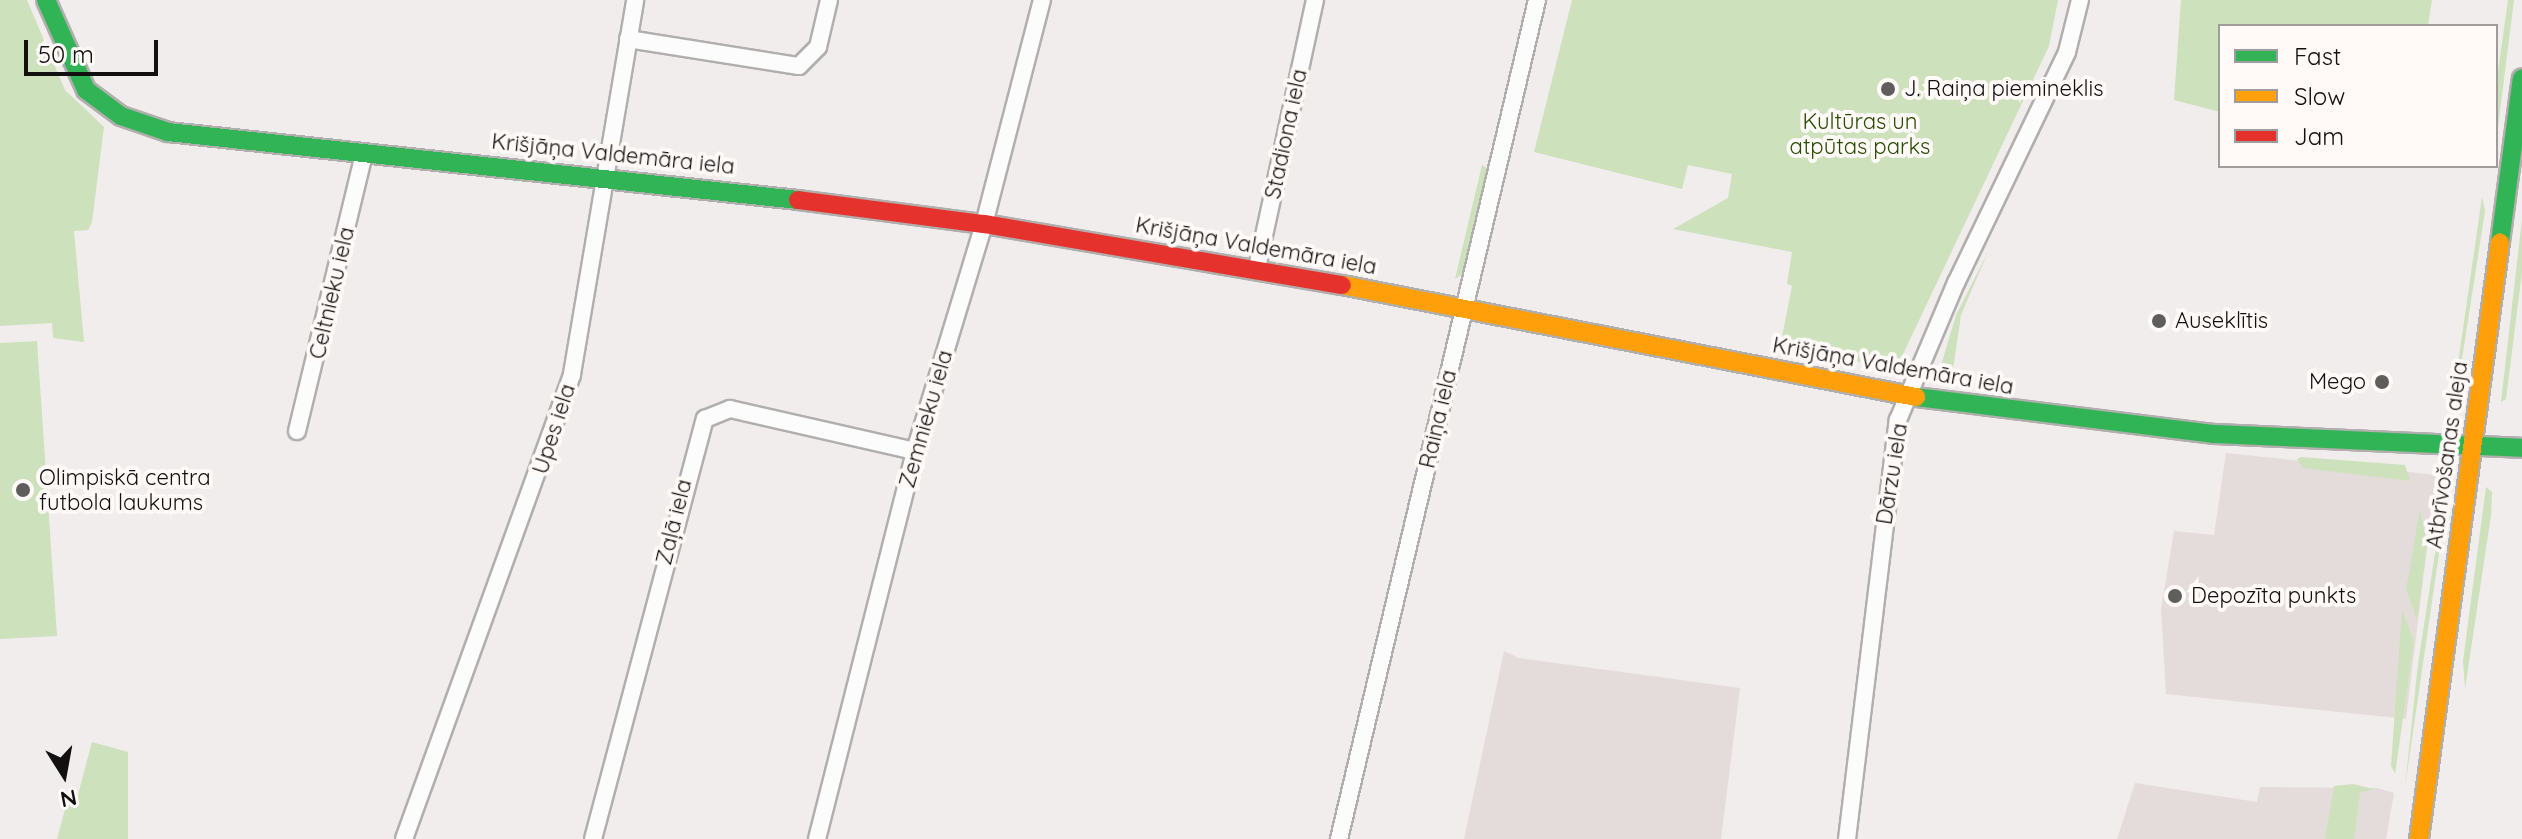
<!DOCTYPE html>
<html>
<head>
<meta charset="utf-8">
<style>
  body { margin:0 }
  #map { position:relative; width:2522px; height:839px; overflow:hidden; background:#f0edec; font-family:Quicksand,sans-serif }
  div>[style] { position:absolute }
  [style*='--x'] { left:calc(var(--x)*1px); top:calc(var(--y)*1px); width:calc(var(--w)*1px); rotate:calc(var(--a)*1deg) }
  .built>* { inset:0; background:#e4dcda }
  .green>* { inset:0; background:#cde1bd }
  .roads { filter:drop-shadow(2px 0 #b1afae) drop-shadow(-2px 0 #b1afae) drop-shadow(0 2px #b1afae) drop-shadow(0 -2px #b1afae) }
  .street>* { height:16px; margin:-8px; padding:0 8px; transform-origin:8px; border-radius:8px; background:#fdfcfc }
  .fast>* { height:18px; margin:-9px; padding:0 9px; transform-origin:9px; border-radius:9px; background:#30b455 }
  .slow>* { height:18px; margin:-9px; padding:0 9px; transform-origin:9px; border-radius:9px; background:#ff9f0a }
  .jam>* { height:18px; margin:-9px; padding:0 9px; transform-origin:9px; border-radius:9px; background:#e5322d }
  .dots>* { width:22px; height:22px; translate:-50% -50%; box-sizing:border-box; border:4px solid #fffaf8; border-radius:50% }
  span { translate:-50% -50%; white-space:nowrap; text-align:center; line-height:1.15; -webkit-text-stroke:8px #fffaf8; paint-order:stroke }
  .poi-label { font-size:22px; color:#121010 }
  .left { translate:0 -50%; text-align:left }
  .right { translate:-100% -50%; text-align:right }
  .park-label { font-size:22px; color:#284d03 }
  .street-label { font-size:22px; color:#121010 }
  .legend { position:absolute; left:2218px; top:24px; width:280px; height:144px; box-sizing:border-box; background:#fffaf8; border:2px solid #a09c9b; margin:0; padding:10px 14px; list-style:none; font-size:24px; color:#121010 }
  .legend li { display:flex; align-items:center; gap:16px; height:40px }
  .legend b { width:40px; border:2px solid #a09c9b }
  .north { position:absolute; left:24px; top:735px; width:80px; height:80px; -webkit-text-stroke:6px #fffaf8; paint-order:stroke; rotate:169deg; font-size:22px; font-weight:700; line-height:32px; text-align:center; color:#121010 }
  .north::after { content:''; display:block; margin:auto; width:28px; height:36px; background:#121010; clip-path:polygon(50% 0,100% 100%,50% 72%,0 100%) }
  .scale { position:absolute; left:24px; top:40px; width:134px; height:36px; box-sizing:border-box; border:4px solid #121010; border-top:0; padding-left:10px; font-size:24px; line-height:28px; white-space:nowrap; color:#121010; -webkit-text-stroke:6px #fffaf8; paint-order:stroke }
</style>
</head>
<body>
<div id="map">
  <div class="built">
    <div style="clip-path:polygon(2226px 453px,2436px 475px,2406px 719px,2166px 694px,2161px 609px,2174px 531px,2214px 535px)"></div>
    <div style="clip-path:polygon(1504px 651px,1519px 658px,1740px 688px,1721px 839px,1464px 839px)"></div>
    <div style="clip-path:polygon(2135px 783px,2257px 802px,2260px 787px,2378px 788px,2394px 793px,2386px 839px,2117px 839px)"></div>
  </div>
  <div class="green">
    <div style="clip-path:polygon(0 0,27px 0,65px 90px,104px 127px,92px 222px,88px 230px,74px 231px,84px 342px,53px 338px,52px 323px,0 326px)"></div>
    <div style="clip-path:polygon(1572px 0,2058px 0,2049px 46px,1896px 369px,1780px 347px,1792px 286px,1787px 284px,1792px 252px,1673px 229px,1728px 198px,1732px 174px,1688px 165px,1682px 189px,1534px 152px)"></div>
    <div style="clip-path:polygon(2181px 0,2432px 0,2428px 26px,2220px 26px,2220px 112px,2174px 100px)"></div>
    <div style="clip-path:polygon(2508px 0,2514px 0,2496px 143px,2496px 86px)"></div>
    <div style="clip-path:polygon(1482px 165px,1488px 169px,1463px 274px,1455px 279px)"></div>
    <div style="clip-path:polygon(2482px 197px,2485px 211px,2455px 404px,2453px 398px)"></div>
    <div style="clip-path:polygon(2522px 219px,2522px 272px,2506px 399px,2501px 402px)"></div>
    <div style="clip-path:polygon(1988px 252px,1961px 315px,1952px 376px,1938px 375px,1956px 315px)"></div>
    <div style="clip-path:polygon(37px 341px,57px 636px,0 639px,0 343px)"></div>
    <div style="clip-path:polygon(2301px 457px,2405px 465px,2410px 481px,2303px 468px,2297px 459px)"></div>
    <div style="clip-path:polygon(2446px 482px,2449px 485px,2405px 787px,2418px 664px)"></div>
    <div style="clip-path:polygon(2486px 487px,2492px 492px,2491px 515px,2465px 689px,2463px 661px)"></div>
    <div style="clip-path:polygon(2420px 509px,2427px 545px,2417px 620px,2406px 589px)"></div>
    <div style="clip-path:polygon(2402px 610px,2414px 641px,2395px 774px,2391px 766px)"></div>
    <div style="clip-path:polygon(92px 742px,128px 752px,128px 839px,57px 839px,67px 802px,76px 802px)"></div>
    <div style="clip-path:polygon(2353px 784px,2373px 789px,2360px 793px,2354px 839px,2325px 839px,2334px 786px)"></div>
  </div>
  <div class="roads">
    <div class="street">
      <div style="--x:628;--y:39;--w:173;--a:9"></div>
      <div style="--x:799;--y:66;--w:27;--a:-45"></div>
      <div style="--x:818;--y:47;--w:48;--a:-76.8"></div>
      <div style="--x:1257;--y:268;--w:274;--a:-77.8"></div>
      <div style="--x:297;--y:431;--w:286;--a:-76.4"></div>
      <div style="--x:404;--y:839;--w:494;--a:-70.1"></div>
      <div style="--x:572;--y:374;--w:379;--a:-80.4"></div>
      <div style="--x:593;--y:839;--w:435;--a:-75.1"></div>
      <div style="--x:705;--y:419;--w:27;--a:-22"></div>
      <div style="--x:730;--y:409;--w:190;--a:12.8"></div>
      <div style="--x:817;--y:839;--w:400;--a:-75.8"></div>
      <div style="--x:915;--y:451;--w:237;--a:-73.1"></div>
      <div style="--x:984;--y:224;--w:231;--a:-75.5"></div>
      <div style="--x:1339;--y:839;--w:862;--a:-76.72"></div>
      <div style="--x:1847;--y:839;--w:422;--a:-83.1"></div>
      <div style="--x:1898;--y:420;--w:149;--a:-67.1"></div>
      <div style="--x:1956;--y:283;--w:256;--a:-64.3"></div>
      <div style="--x:2067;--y:52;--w:54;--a:-76"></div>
    </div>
    <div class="fast">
      <div style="--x:46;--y:0;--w:98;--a:66"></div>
      <div style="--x:86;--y:90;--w:44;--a:36.6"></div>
      <div style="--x:121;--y:116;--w:50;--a:18.8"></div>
      <div style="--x:168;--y:132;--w:634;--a:6.16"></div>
      <div style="--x:2500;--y:242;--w:165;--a:-82.4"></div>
      <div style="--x:1916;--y:397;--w:300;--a:7.1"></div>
      <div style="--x:2214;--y:434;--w:308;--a:2.6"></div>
    </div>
    <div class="slow">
      <div style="--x:1342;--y:285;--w:585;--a:11.04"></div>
      <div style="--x:2419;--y:839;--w:602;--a:-82.27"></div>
    </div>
    <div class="jam">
      <div style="--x:798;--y:200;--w:188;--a:7.4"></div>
      <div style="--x:984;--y:224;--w:363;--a:9.7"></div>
    </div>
  </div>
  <div class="dots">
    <div style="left:1888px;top:89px;background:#605d5d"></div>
    <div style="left:2159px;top:321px;background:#605d5d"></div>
    <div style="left:2382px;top:382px;background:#605d5d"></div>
    <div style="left:23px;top:490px;background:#605d5d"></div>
    <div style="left:2175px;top:596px;background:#605d5d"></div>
  </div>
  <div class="poi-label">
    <span class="left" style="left:1904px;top:89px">J. Raiņa piemineklis</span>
    <span class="left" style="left:2175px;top:321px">Auseklītis</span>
    <span class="right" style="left:2366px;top:382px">Mego</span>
    <span class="left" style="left:39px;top:490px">Olimpiskā centra<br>futbola laukums</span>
    <span class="left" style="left:2191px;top:596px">Depozīta punkts</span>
  </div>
  <div class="park-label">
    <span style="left:1860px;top:134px">Kultūras un<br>atpūtas parks</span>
  </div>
  <div class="street-label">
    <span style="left:1286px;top:134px;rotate:-78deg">Stadiona iela</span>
    <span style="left:613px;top:154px;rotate:6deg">Krišjāņa Valdemāra iela</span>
    <span style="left:1256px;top:246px;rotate:10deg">Krišjāņa Valdemāra iela</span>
    <span style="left:332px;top:293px;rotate:-77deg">Celtnieku iela</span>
    <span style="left:1893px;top:366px;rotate:10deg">Krišjāņa Valdemāra iela</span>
    <span style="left:926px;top:419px;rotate:-74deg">Zemnieku iela</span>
    <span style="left:1438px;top:419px;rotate:-77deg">Raiņa iela</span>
    <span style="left:554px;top:429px;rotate:-72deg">Upes iela</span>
    <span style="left:2447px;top:455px;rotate:-82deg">Atbrīvošanas aleja</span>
    <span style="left:1892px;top:474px;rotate:-81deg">Dārzu iela</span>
    <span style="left:674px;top:522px;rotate:-76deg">Zaļā iela</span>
  </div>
  <ul class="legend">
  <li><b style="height:10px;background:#30b455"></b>Fast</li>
  <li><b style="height:10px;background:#ff9f0a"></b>Slow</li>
  <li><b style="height:10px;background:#e5322d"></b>Jam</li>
  </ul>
  <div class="north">N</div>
  <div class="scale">50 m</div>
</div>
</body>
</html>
